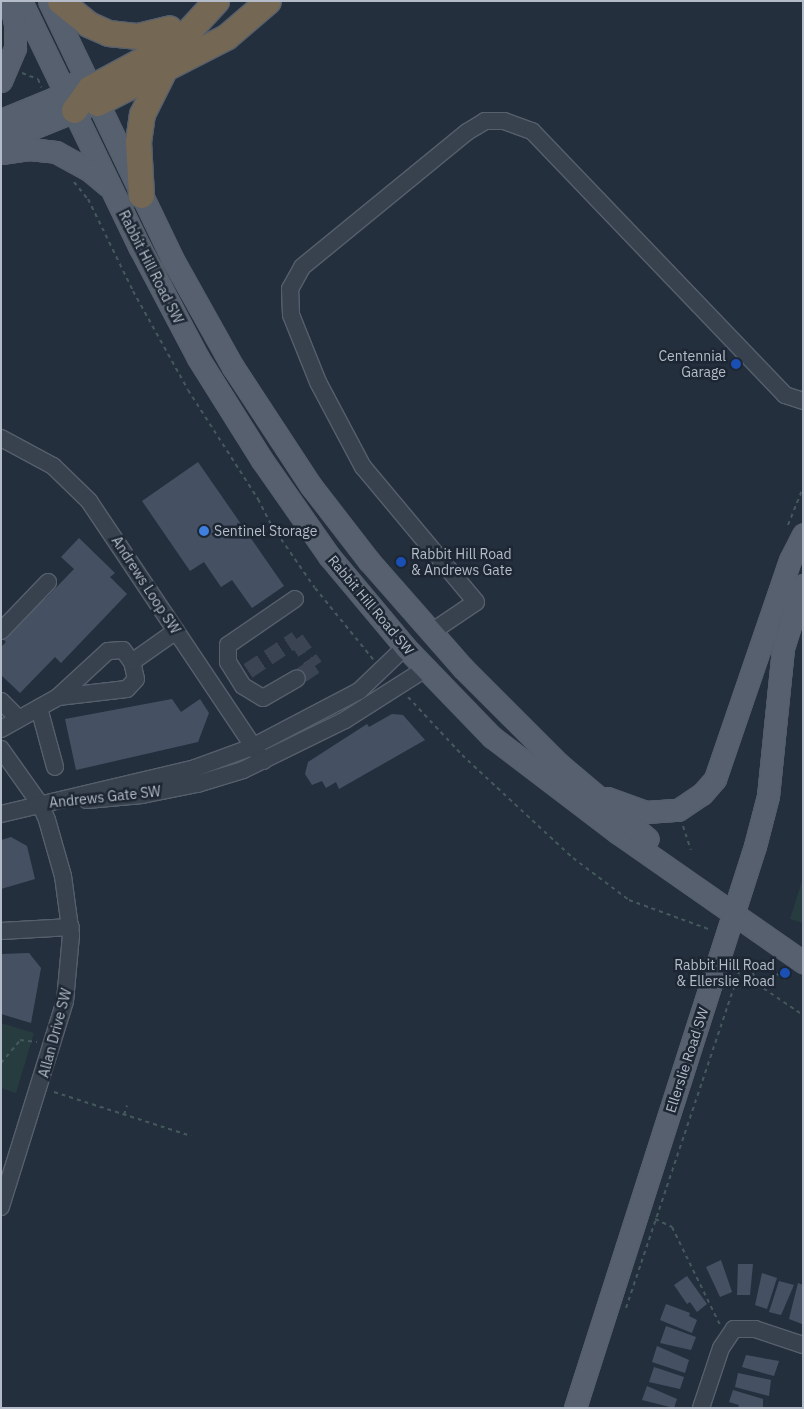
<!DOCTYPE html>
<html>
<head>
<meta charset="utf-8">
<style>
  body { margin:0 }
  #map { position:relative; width:804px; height:1409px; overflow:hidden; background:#242f3e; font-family:"IBM Plex Sans",sans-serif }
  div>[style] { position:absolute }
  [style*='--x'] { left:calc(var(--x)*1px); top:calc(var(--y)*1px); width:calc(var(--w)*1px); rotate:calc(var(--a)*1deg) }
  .green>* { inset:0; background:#263c3f }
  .building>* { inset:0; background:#455162 }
  .minor-tunnel>* { height:16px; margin-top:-8px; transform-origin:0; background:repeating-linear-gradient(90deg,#3a4453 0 16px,transparent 0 24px) }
  .path>* { height:2px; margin-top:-1px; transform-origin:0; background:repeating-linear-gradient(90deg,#44595c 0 4px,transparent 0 8px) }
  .roads { filter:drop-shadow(1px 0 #565f6c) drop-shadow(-1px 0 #565f6c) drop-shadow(0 1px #565f6c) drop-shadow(0 -1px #565f6c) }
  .minor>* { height:16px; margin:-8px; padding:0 8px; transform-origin:8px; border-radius:8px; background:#38414e }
  .major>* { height:21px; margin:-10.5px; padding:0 10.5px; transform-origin:10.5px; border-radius:10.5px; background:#56606e }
  .highway>* { height:25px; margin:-12.5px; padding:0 12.5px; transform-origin:12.5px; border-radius:12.5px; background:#746855 }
  .dots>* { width:14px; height:14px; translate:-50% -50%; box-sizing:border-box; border:2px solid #1d2633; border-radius:50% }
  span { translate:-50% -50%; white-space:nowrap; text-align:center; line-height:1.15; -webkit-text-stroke:5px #1d2633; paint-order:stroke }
  .street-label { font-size:14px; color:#b4bcc9 }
  .poi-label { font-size:14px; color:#b4bcc9 }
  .right { translate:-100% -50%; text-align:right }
  .left { translate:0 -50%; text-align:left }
  .frame { position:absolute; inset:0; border:2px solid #b4bcc9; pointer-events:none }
</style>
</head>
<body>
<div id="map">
  <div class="green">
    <div style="clip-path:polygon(803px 878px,803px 923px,790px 919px)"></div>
    <div style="clip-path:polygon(1px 1023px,34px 1033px,16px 1093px,1px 1088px)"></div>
  </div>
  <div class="building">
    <div style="clip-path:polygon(198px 462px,284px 586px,252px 608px,232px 580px,221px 587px,204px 562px,190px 571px,142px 501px)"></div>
    <div style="clip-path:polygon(79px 538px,115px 573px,110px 577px,127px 594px,61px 663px,55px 657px,20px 693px,1px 675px,1px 647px,6px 642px,1px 637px,41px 595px,45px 599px,74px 569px,61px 557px)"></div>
    <div style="clip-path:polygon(172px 699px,181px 712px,200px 699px,209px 713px,198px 742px,76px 770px,65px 719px)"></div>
    <div style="clip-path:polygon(392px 714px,403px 715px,425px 740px,339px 789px,336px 782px,326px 788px,322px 781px,312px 785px,305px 774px,308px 762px,367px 724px,369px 727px)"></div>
    <div style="clip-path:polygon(11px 837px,27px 846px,35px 879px,1px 889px,1px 840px)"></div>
    <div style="clip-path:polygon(29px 953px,41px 968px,31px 1023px,1px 1014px,1px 954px)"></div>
    <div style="clip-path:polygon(721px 1260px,732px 1292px,720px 1297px,706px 1267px)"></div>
    <div style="clip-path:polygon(738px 1264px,753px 1264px,750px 1295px,737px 1295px)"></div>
    <div style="clip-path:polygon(762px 1273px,777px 1278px,767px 1309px,755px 1305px)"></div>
    <div style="clip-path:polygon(687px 1276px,707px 1304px,697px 1312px,690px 1302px,687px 1304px,674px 1285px)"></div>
    <div style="clip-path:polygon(779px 1281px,794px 1285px,781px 1315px,769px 1312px)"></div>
    <div style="clip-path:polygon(798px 1283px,803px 1285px,802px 1324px,789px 1319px)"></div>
    <div style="clip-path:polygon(666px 1304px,690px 1313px,689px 1316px,697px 1320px,692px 1333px,660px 1320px)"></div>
    <div style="clip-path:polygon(666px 1326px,696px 1337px,691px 1350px,660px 1343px)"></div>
    <div style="clip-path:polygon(657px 1346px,689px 1360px,685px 1373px,652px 1362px)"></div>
    <div style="clip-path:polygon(746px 1355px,779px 1361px,774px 1376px,742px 1367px)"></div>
    <div style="clip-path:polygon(654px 1367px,684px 1377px,680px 1389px,649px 1382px)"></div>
    <div style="clip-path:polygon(738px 1373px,771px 1380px,769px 1396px,735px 1387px)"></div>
    <div style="clip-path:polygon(647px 1386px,677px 1399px,674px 1408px,642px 1400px)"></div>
    <div style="clip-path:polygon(733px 1390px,763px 1399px,763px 1408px,738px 1408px,739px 1405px,729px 1402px)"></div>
  </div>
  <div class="minor-tunnel">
    <div style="--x:248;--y:671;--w:58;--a:-33.7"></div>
    <div style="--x:296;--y:639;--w:33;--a:55"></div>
    <div style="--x:315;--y:666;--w:22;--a:146"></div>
  </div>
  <div class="path">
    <div style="--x:22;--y:73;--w:17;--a:21"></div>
    <div style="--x:38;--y:79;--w:9;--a:69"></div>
    <div style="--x:74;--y:182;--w:22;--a:51"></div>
    <div style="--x:88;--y:199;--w:102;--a:63.9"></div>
    <div style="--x:133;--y:291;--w:113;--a:60.9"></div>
    <div style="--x:188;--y:390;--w:130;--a:57.3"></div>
    <div style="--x:258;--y:499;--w:30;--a:63"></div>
    <div style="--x:272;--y:526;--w:75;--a:55.3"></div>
    <div style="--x:315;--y:588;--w:92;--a:50.8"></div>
    <div style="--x:788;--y:525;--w:40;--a:-68"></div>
    <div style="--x:408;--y:697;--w:79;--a:47"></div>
    <div style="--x:462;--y:755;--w:151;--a:42.9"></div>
    <div style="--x:573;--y:858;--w:70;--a:36.9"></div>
    <div style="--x:629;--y:900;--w:87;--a:20.1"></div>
    <div style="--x:683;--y:826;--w:25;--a:72"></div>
    <div style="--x:750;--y:965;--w:20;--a:70"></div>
    <div style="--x:757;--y:984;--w:55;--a:34"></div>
    <div style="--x:1;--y:1063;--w:30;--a:-50"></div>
    <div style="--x:20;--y:1040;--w:17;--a:7"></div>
    <div style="--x:54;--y:1092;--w:144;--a:17.8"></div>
    <div style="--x:124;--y:1115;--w:10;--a:-73"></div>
    <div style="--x:655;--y:1219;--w:19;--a:25"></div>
    <div style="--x:672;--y:1227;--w:109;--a:63.9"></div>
    <div style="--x:626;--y:1308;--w:357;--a:-71.4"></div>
    <div style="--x:740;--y:970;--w:12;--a:-31"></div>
    <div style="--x:750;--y:964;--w:13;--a:4"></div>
    <div style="--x:763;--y:965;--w:27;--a:33"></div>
  </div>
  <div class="roads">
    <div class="minor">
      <div style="--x:1;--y:438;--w:59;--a:28.3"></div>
      <div style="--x:53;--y:466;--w:50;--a:44.2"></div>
      <div style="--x:89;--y:501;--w:313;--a:56.2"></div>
      <div style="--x:295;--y:599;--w:81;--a:145.5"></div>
      <div style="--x:228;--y:645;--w:17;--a:90"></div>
      <div style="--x:228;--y:662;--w:28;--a:58"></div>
      <div style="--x:243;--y:686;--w:23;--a:31"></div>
      <div style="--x:263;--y:698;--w:39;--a:-30"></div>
      <div style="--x:1;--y:631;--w:68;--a:-46.2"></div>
      <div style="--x:430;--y:633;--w:55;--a:-34"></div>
      <div style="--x:476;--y:602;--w:176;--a:-129.9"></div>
      <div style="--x:363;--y:467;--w:96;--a:-117.9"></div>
      <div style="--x:318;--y:382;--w:72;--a:-111.9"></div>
      <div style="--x:291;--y:315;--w:26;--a:-92"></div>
      <div style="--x:290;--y:289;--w:25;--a:-61"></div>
      <div style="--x:302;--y:267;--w:213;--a:-39.3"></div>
      <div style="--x:467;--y:132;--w:21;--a:-31"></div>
      <div style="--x:485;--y:121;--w:19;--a:0"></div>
      <div style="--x:504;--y:121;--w:30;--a:20"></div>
      <div style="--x:532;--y:131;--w:366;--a:46.2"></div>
      <div style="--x:785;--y:395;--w:19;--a:18"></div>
      <div style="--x:58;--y:697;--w:69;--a:-6.6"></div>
      <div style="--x:127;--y:689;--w:13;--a:-48"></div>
      <div style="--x:136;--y:679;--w:17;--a:-103"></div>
      <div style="--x:1;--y:701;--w:25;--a:45"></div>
      <div style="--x:39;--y:708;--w:61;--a:74.8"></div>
      <div style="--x:1;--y:729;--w:65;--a:-29.3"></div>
      <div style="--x:58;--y:697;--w:68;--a:-42.6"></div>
      <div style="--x:108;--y:651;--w:15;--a:-4"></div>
      <div style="--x:123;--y:650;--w:15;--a:53"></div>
      <div style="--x:132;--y:662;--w:54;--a:-35.2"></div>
      <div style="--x:1;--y:749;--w:67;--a:54.7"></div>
      <div style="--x:40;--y:804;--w:17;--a:66"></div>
      <div style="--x:47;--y:820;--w:58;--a:74.1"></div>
      <div style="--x:63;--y:876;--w:60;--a:82.3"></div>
      <div style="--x:71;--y:935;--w:66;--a:95.2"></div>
      <div style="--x:65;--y:1001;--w:216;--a:107.3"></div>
      <div style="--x:87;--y:800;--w:55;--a:-5.2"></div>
      <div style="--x:142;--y:795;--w:56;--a:-11.3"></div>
      <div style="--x:197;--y:784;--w:48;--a:-16.9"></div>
      <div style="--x:243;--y:770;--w:114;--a:-26.1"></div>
      <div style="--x:345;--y:720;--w:95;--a:-32.5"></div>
      <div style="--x:1;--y:814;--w:199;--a:-13.3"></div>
      <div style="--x:195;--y:768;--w:61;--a:-20.2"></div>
      <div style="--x:252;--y:747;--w:121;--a:-27.6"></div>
      <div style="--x:359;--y:691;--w:64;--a:-43.7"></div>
      <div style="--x:1;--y:931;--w:70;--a:-3.3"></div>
      <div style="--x:701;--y:1408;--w:63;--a:-71.6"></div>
      <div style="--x:721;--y:1348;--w:23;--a:-56"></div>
      <div style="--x:734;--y:1329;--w:21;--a:0"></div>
      <div style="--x:755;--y:1329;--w:51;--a:18.4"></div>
    </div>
    <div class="major">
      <div style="--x:21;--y:1;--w:274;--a:64.3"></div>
      <div style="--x:140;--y:248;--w:124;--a:62.2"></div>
      <div style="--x:198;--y:358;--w:120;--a:57.9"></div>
      <div style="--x:262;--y:460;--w:117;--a:55.1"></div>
      <div style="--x:329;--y:556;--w:119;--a:50.1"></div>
      <div style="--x:405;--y:647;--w:125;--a:46"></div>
      <div style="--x:492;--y:737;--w:158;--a:37.3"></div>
      <div style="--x:618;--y:833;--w:226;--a:34.9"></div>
      <div style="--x:49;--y:1;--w:285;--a:64.4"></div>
      <div style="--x:172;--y:258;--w:125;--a:60.8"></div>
      <div style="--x:233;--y:367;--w:142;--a:56.8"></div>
      <div style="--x:311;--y:486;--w:95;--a:52.3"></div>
      <div style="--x:369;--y:561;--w:142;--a:48.7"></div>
      <div style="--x:463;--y:668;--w:136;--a:45"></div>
      <div style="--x:559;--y:764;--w:116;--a:40.1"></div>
      <div style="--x:1;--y:81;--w:36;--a:-67"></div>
      <div style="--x:15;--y:48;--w:24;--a:-90"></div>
      <div style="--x:15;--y:24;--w:24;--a:-102"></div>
      <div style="--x:1;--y:120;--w:58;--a:-22.2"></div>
      <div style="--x:55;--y:98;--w:25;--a:-37"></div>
      <div style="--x:1;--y:141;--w:93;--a:-22.1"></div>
      <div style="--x:1;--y:153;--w:28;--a:-8"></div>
      <div style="--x:29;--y:149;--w:27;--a:6"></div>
      <div style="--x:56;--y:152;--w:39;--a:29"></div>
      <div style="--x:90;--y:171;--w:23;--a:40"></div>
      <div style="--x:607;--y:798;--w:41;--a:19.7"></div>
      <div style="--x:646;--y:812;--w:32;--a:-4"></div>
      <div style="--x:678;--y:810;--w:29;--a:-34"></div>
      <div style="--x:702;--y:794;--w:20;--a:-49"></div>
      <div style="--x:715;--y:779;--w:231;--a:-71.1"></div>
      <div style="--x:790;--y:560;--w:29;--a:-63"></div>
      <div style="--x:575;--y:1408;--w:590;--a:-72.24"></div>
      <div style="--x:755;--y:846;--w:52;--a:-75.4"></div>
      <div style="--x:768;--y:796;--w:149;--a:-84.2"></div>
      <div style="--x:783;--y:648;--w:66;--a:-72.4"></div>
    </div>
    <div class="highway">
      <div style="--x:60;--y:1;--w:36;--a:39"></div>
      <div style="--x:88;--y:24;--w:22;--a:24"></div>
      <div style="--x:108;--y:33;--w:30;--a:6"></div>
      <div style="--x:138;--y:36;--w:32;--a:-14"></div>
      <div style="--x:97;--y:103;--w:145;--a:-27.1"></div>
      <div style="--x:226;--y:37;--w:55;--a:-40.6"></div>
      <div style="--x:74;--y:110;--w:27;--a:-54"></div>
      <div style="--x:90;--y:88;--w:103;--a:-28.3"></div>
      <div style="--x:181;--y:39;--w:52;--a:-47.4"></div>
      <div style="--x:141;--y:195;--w:53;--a:-93.2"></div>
      <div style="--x:138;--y:142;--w:28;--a:-82"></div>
      <div style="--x:142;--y:114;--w:47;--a:-63.4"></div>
    </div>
  </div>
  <div class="dots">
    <div style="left:736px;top:364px;background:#1a4fb4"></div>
    <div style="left:204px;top:531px;background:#3f7fe0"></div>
    <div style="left:401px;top:562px;background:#1a4fb4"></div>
    <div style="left:785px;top:973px;background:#1a4fb4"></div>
  </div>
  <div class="street-label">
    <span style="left:151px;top:267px;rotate:63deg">Rabbit Hill Road SW</span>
    <span style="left:146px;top:585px;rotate:57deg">Andrews Loop SW</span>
    <span style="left:371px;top:605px;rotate:50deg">Rabbit Hill Road SW</span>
    <span style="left:105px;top:797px;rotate:-6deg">Andrews Gate SW</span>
    <span style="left:55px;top:1033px;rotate:-75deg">Allan Drive SW</span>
    <span style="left:687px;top:1060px;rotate:-72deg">Ellerslie Road SW</span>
  </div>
  <div class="poi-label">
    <span class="right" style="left:726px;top:364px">Centennial<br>Garage</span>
    <span class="left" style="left:214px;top:531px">Sentinel Storage</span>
    <span class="left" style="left:411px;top:562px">Rabbit Hill Road<br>&amp; Andrews Gate</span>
    <span class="right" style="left:775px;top:973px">Rabbit Hill Road<br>&amp; Ellerslie Road</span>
  </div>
  <div class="frame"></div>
</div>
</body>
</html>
